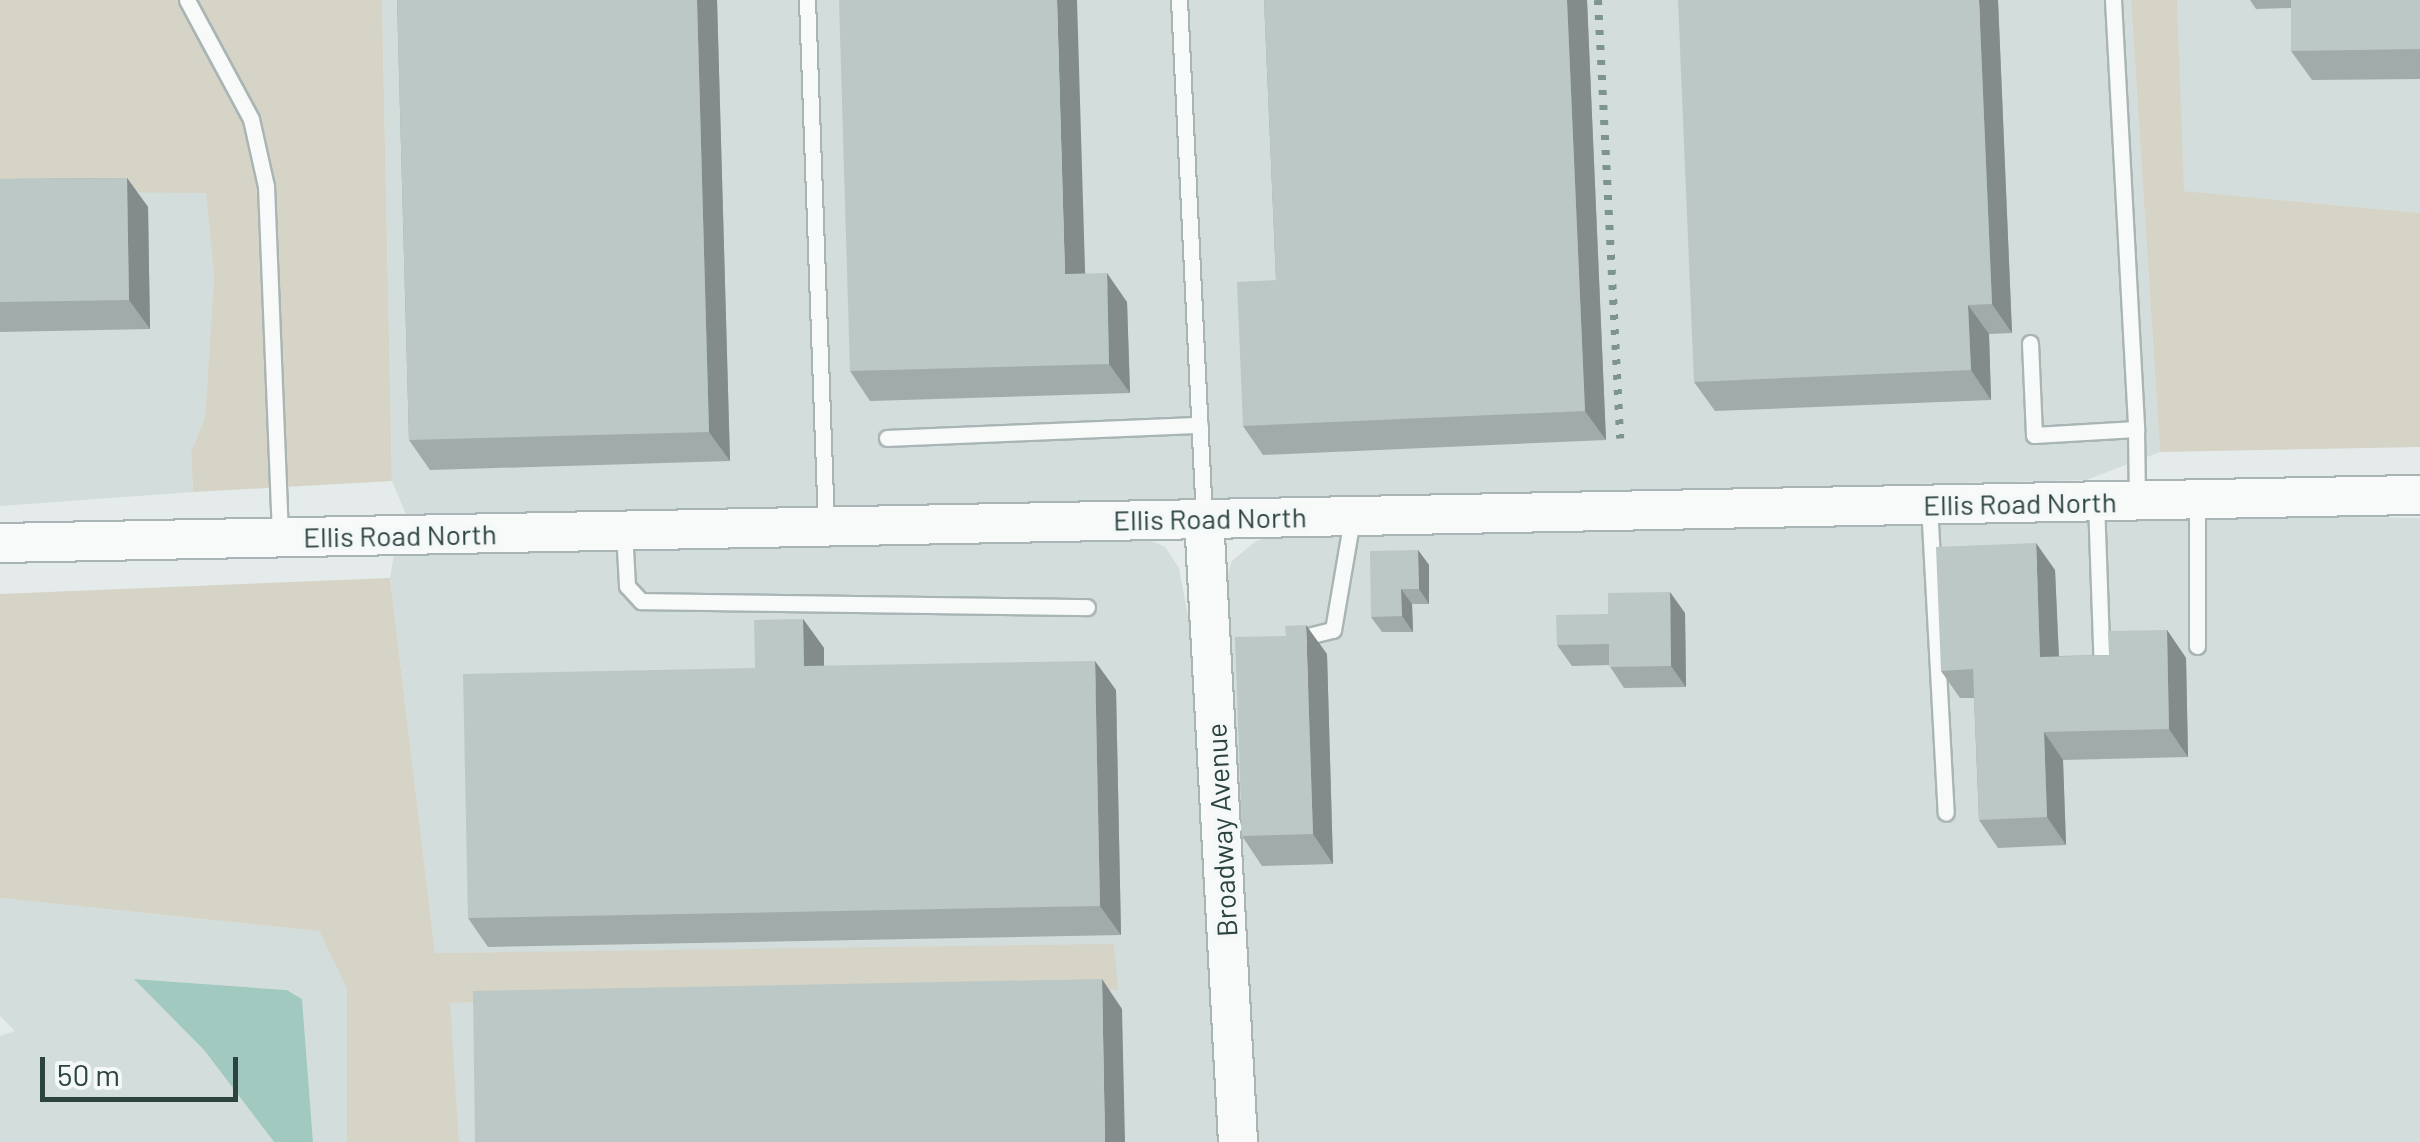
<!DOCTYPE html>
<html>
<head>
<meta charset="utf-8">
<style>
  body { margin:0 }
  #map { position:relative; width:2420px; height:1142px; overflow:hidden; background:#e4ebea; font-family:Barlow,sans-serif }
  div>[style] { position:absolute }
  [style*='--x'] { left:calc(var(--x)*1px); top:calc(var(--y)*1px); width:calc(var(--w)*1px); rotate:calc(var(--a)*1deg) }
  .built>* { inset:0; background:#d2dddc }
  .green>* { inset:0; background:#d5d4c6 }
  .water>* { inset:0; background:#a1c9bf }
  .roads { filter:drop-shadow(2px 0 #a9b5b4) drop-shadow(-2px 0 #a9b5b4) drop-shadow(0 2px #a9b5b4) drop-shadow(0 -2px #a9b5b4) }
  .service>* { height:15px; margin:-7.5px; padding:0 7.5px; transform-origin:7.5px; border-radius:7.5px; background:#f7faf9 }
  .tertiary>* { height:38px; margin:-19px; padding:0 19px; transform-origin:19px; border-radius:19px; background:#f7faf9 }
  .rail>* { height:8px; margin-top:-4px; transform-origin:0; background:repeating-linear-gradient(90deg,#7e9491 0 5px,transparent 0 15px) }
  .wall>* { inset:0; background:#a1acaa }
  .shaded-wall>* { inset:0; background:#838c8b }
  .building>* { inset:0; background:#bbc8c6 }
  span { translate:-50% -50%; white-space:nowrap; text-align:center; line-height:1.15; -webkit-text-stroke:8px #f4f8f8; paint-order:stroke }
  .street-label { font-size:28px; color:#2c4340 }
  .scale { position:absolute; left:40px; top:1057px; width:198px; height:45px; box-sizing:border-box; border:5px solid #2c4340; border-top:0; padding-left:12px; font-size:30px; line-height:35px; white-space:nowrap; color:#2c4340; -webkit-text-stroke:8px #f4f8f8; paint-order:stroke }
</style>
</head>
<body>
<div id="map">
  <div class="built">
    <div style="clip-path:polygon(382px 0,2131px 0,2160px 452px,2086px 480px,408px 519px,392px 481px)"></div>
    <div style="clip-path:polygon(2177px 0,2420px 0,2420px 213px,2183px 191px)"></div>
    <div style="clip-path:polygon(0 191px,206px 192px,214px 276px,205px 418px,191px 452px,193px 492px,0 506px)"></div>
    <div style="clip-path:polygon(2060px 513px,2420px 518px,2420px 1142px,1251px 1142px,1224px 585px,1232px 561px,1256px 541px,1275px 535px)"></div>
    <div style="clip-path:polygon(1133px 533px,1165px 547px,1179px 568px,1198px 672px,1220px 1142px,459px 1142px,449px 1003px,1117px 990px,1114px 945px,435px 953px,390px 578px,395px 549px)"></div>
    <div style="clip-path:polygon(0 898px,319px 931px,347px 989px,347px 1142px,313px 1142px,302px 999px,287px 990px,136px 979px,204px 1050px,274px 1142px,0 1142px,0 1036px,15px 1031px,0 1016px)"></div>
  </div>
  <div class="green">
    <div style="clip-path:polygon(0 0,382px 0,392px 481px,193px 492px,191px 452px,205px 418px,214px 276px,206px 193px,0 191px)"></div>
    <div style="clip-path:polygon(2131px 0,2177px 0,2184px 191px,2420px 213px,2420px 447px,2160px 452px)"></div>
    <div style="clip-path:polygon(390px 578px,435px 953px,1114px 944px,1118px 990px,450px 1003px,459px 1142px,347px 1142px,347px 989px,319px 931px,0 898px,0 594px)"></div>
  </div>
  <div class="water">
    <div style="clip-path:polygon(134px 979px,287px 990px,302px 999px,313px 1142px,274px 1142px,204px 1050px)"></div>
  </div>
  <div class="roads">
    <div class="service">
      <div style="--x:187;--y:0;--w:135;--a:61.7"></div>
      <div style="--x:251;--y:119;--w:69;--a:77.4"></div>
      <div style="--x:266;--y:186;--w:351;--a:87.7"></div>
      <div style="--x:807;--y:0;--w:526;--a:87.93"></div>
      <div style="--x:1179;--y:0;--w:519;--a:87.24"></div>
      <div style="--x:2113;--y:0;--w:430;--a:86.9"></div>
      <div style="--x:2030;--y:343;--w:92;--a:87.5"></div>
      <div style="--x:2034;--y:435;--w:102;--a:-3.4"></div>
      <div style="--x:2136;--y:429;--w:71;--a:89.2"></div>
      <div style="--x:887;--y:438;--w:313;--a:-2.4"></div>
      <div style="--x:2197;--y:499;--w:147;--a:90"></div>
      <div style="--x:2096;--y:501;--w:171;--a:88"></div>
      <div style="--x:1929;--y:504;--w:309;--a:86.9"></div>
      <div style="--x:624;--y:530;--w:56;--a:86.9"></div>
      <div style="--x:627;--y:586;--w:21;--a:47"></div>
      <div style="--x:641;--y:601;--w:446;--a:0.8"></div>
      <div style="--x:1296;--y:639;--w:38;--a:-14"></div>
      <div style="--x:1333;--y:630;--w:113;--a:-80.3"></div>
    </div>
    <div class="tertiary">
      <div style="--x:1204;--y:518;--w:625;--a:86.88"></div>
      <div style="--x:0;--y:543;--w:2420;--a:-1.14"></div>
    </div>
  </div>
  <div class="rail">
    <div style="--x:1598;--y:0;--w:439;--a:87.1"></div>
  </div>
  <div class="wall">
    <div style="clip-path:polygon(397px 0,717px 0,730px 461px,430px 470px,409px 440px)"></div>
    <div style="clip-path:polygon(1264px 0,1587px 0,1606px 440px,1263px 455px,1243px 426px,1276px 280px)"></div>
    <div style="clip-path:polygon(1998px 0,2012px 333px,1989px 334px,1991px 400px,1715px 411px,1694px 382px)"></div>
    <div style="clip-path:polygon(2250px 0,2420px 0,2420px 79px,2312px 80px,2291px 51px,2291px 8px,2256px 9px)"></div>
    <div style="clip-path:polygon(127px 178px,148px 207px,150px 329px,0 332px,0 179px)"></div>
    <div style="clip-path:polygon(1085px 273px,1127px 302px,1130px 393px,870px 401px,850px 371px)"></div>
    <div style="clip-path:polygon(1418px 550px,1429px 565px,1429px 604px,1412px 604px,1413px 632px,1382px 632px,1371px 617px)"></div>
    <div style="clip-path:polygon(2055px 570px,2059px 656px,2109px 655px,2167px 630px,2186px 658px,2188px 757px,2063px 760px,2066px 845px,1998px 848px,1979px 820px,1974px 698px,1960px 698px,1941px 671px)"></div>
    <div style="clip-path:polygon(1685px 613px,1686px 687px,1624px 688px,1609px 665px,1572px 666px,1557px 645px)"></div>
    <div style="clip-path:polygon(803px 619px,824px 648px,824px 666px,1116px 690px,1121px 935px,488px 947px,468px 918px,755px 668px)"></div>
    <div style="clip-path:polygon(1327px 654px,1333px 864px,1262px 866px,1242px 836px)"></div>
  </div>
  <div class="shaded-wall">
    <div style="clip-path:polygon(697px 0,717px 0,730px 461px,709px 432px)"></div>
    <div style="clip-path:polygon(1057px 0,1077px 0,1086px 303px,1065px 274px)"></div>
    <div style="clip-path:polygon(1567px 0,1587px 0,1606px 440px,1585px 411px)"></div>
    <div style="clip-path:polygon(1979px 0,1998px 0,2012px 333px,1992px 304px)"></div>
    <div style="clip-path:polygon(127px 178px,148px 207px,150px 329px,129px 300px)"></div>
    <div style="clip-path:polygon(1107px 273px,1127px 302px,1130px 393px,1109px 364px)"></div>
    <div style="clip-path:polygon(1968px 305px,1989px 334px,1991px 400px,1971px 370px)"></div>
    <div style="clip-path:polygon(2036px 543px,2055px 570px,2060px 684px,2040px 657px)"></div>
    <div style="clip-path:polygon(1418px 550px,1429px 565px,1429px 604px,1419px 589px)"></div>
    <div style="clip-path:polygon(1401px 589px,1412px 604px,1413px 632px,1402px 616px)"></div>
    <div style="clip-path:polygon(1670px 592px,1685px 613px,1686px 687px,1671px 666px)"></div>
    <div style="clip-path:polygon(803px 619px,824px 648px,824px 695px,804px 666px)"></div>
    <div style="clip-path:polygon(1306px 625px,1327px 654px,1333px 864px,1313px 834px)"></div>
    <div style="clip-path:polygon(2167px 630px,2186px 658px,2188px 757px,2169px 729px)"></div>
    <div style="clip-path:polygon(1095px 661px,1116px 690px,1121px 935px,1100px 906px)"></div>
    <div style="clip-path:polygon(2044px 732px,2063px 760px,2066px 845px,2047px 817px)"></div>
    <div style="clip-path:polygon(1102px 979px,1122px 1009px,1125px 1142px,1105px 1142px)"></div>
  </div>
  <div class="building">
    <div style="clip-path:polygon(397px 0,697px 0,709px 432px,409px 440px)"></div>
    <div style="clip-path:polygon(839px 0,1057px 0,1065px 274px,1107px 273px,1109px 364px,850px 371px)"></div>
    <div style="clip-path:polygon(1264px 0,1567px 0,1585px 411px,1243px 426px,1237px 282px,1276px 280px)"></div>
    <div style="clip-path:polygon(1678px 0,1979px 0,1992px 304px,1968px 305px,1971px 370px,1694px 382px)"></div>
    <div style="clip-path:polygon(2291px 0,2420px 0,2420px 49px,2291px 51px)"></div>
    <div style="clip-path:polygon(127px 178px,129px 300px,0 302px,0 179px)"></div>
    <div style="clip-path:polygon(2036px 543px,2040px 657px,2109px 655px,2108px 631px,2167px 630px,2169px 729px,2044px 732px,2047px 817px,1979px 820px,1973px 669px,1941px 671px,1936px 547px)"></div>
    <div style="clip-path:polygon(1418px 550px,1419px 589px,1401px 589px,1402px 616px,1371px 617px,1370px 551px)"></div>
    <div style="clip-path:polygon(1670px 592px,1671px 666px,1609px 667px,1609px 644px,1557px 645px,1556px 615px,1608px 614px,1608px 593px)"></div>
    <div style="clip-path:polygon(803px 619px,804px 666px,1095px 661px,1100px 906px,468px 918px,463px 674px,755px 668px,754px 620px)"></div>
    <div style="clip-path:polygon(1306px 625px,1313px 834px,1242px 836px,1235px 637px,1286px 636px,1285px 626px)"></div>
    <div style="clip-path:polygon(1102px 979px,1105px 1142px,475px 1142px,473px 991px)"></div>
  </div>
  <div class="street-label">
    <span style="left:2020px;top:503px;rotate:-1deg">Ellis Road North</span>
    <span style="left:1210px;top:518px;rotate:-1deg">Ellis Road North</span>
    <span style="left:400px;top:535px;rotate:-1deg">Ellis Road North</span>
    <span style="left:1221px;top:830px;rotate:-93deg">Broadway Avenue</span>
  </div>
  <div class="scale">50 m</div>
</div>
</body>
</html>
